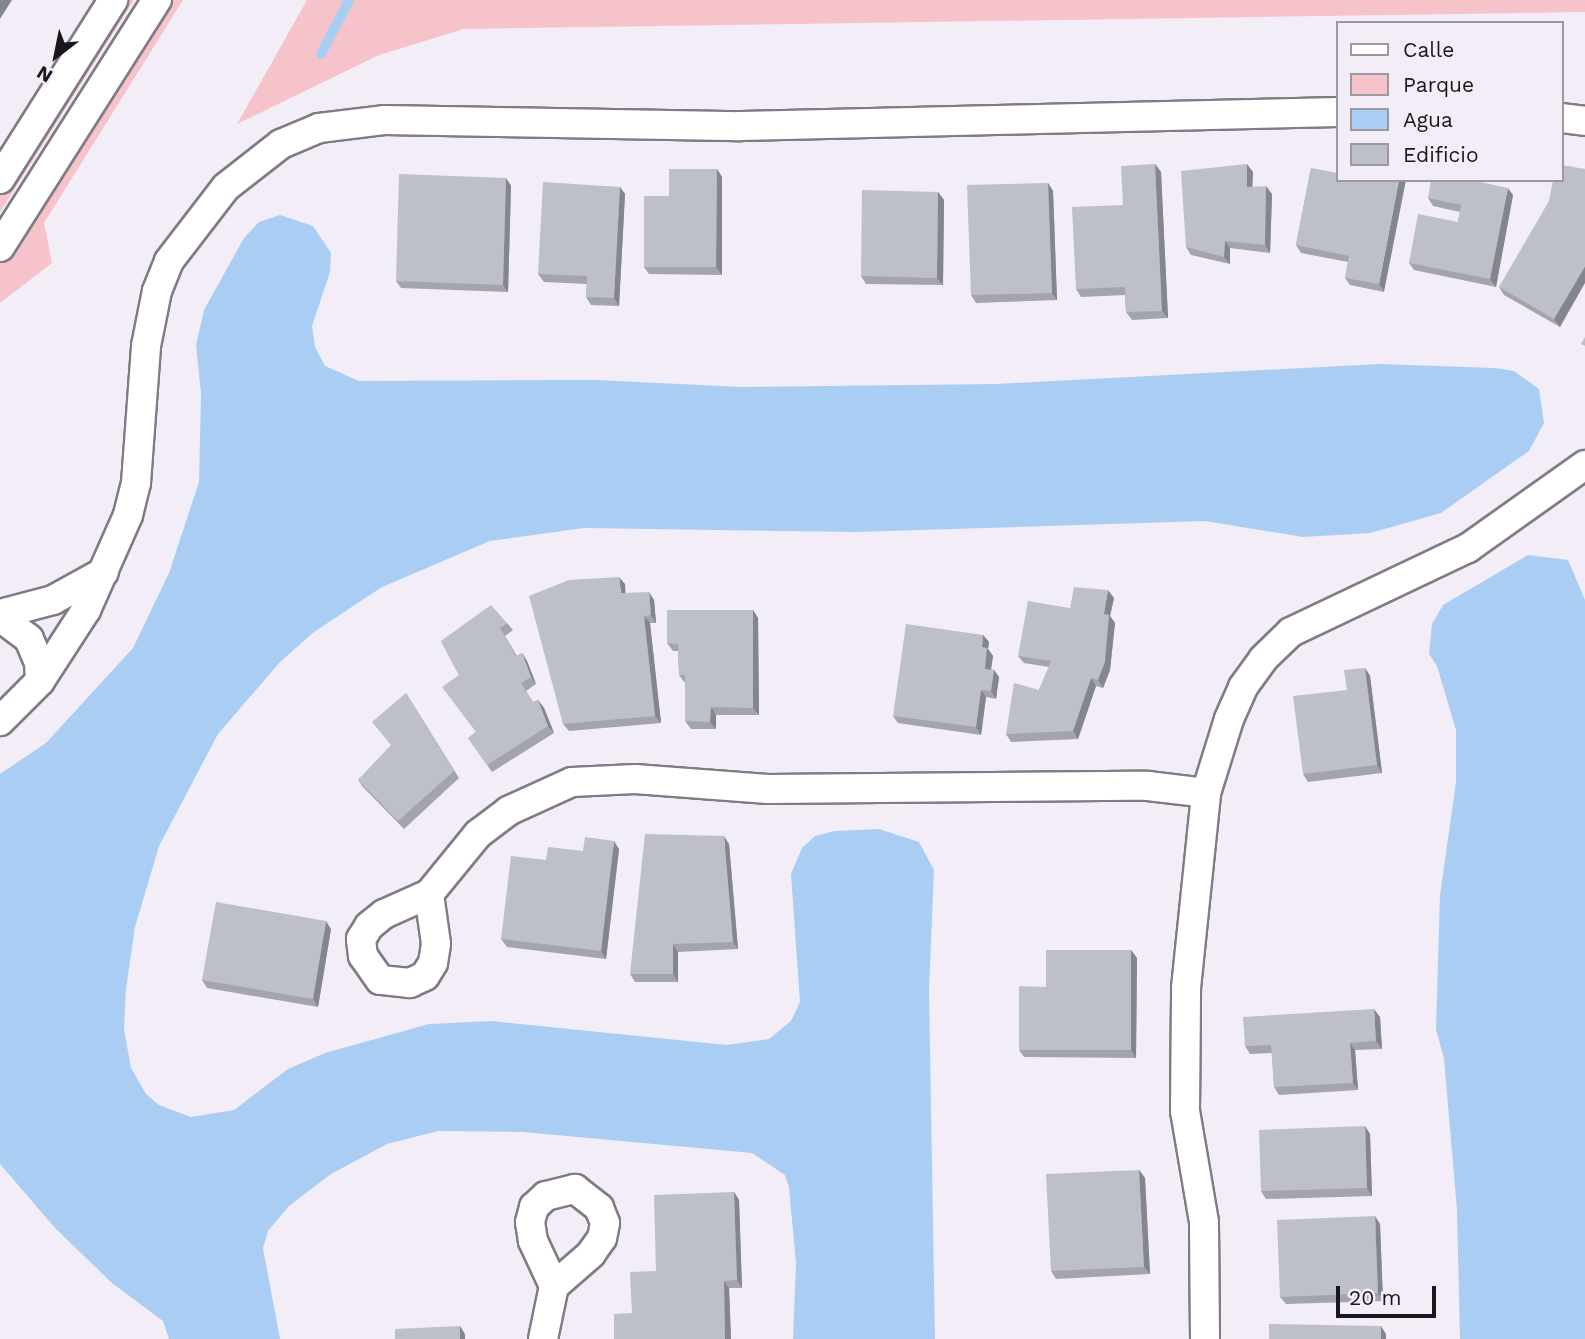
<!DOCTYPE html>
<html>
<head>
<meta charset="utf-8">
<style>
  body { margin:0 }
  #map { position:relative; width:1585px; height:1339px; overflow:hidden; background:#f3edf8; font-family:"Work Sans",sans-serif }
  div>[style] { position:absolute }
  [style*='--x'] { left:calc(var(--x)*1px); top:calc(var(--y)*1px); width:calc(var(--w)*1px); rotate:calc(var(--a)*1deg) }
  .green>* { inset:0; background:#f7c3ca }
  .water>* { inset:0; background:#aacef3 }
  .stream>* { height:10px; margin:-5px; padding:0 5px; transform-origin:5px; border-radius:5px; background:#aacef3 }
  .roads { filter:drop-shadow(2px 0 #807b84) drop-shadow(-2px 0 #807b84) drop-shadow(0 2px #807b84) drop-shadow(0 -2px #807b84) }
  .minor>* { height:28px; margin:-14px; padding:0 14px; transform-origin:14px; border-radius:14px; background:#fff }
  .wall>* { inset:0; background:#a3a4ad }
  .shaded-wall>* { inset:0; background:#84868d }
  .building>* { inset:0; background:#bdbfc9 }
  span { translate:-50% -50%; white-space:nowrap; text-align:center; line-height:1.15; -webkit-text-stroke:5px #f3edf8; paint-order:stroke }
  .legend { position:absolute; left:1336px; top:21px; width:228px; height:161px; box-sizing:border-box; background:#f3edf8; border:2px solid #9c97a0; margin:0; padding:9px 12px; list-style:none; font-size:21px; color:#19171b }
  .legend li { display:flex; align-items:center; gap:14px; height:35px }
  .legend b { width:35px; border:2px solid #9c97a0 }
  .north { position:absolute; left:21px; top:21px; width:70px; height:70px; -webkit-text-stroke:5px #f3edf8; paint-order:stroke; rotate:212deg; font-size:19px; font-weight:700; line-height:28px; text-align:center; color:#19171b }
  .north::after { content:''; display:block; margin:auto; width:24px; height:32px; background:#19171b; clip-path:polygon(50% 0,100% 100%,50% 72%,0 100%) }
  .scale { position:absolute; left:1336px; top:1286px; width:100px; height:32px; box-sizing:border-box; border:4px solid #19171b; border-top:0; padding-left:9px; font-size:21px; line-height:24px; white-space:nowrap; color:#19171b; -webkit-text-stroke:5px #f3edf8; paint-order:stroke }
</style>
</head>
<body>
<div id="map">
  <div class="green">
    <div style="clip-path:polygon(125px 0,134px 0,0 212px,0 194px)"></div>
    <div style="clip-path:polygon(166px 0,183px 0,44px 223px,52px 263px,0 303px,0 261px)"></div>
    <div style="clip-path:polygon(307px 0,1585px 0,1585px 12px,464px 29px,379px 55px,237px 124px)"></div>
  </div>
  <div class="water">
    <div style="clip-path:polygon(280px 215px,313px 226px,331px 253px,330px 272px,312px 326px,315px 347px,325px 366px,359px 381px,596px 380px,742px 387px,996px 384px,1379px 364px,1495px 368px,1514px 371px,1539px 389px,1544px 423px,1529px 451px,1441px 513px,1370px 533px,1303px 537px,1205px 521px,855px 532px,584px 528px,490px 541px,382px 587px,314px 632px,280px 662px,218px 734px,159px 846px,135px 927px,126px 989px,124px 1029px,131px 1068px,146px 1094px,159px 1105px,191px 1117px,234px 1110px,288px 1069px,325px 1053px,429px 1024px,491px 1021px,727px 1045px,769px 1039px,791px 1021px,800px 1002px,791px 874px,802px 848px,815px 836px,835px 831px,879px 829px,919px 842px,934px 870px,929px 990px,935px 1339px,793px 1339px,796px 1263px,789px 1188px,785px 1175px,752px 1153px,523px 1132px,438px 1131px,387px 1144px,331px 1174px,289px 1206px,268px 1231px,263px 1248px,280px 1339px,169px 1339px,163px 1321px,112px 1283px,55px 1228px,0 1164px,0 774px,46px 743px,133px 648px,169px 573px,199px 482px,201px 393px,196px 345px,204px 310px,244px 238px,259px 222px)"></div>
    <div style="clip-path:polygon(1528px 555px,1568px 560px,1585px 600px,1585px 1339px,1460px 1339px,1457px 1210px,1444px 1059px,1436px 1029px,1440px 895px,1456px 782px,1456px 730px,1437px 666px,1429px 654px,1432px 624px,1443px 605px)"></div>
  </div>
  <div class="stream">
    <div style="--x:321;--y:54;--w:61;--a:-62.6"></div>
  </div>
  <div class="roads">
    <div class="minor">
      <div style="--x:1562;--y:118;--w:23;--a:7"></div>
      <div style="--x:0;--y:179;--w:212;--a:-57.7"></div>
      <div style="--x:0;--y:247;--w:293;--a:-57.6"></div>
      <div style="--x:0;--y:614;--w:55;--a:-14.8"></div>
      <div style="--x:53;--y:600;--w:58;--a:-28.8"></div>
      <div style="--x:0;--y:617;--w:36;--a:37"></div>
      <div style="--x:29;--y:639;--w:25;--a:67"></div>
      <div style="--x:39;--y:662;--w:19;--a:87"></div>
      <div style="--x:40;--y:681;--w:57;--a:135"></div>
      <div style="--x:40;--y:681;--w:85;--a:-57.1"></div>
      <div style="--x:86;--y:610;--w:104;--a:-66.1"></div>
      <div style="--x:128;--y:515;--w:33;--a:-76"></div>
      <div style="--x:136;--y:483;--w:137;--a:-85.8"></div>
      <div style="--x:146;--y:346;--w:56;--a:-78.7"></div>
      <div style="--x:157;--y:291;--w:32;--a:-68"></div>
      <div style="--x:169;--y:261;--w:93;--a:-52.4"></div>
      <div style="--x:226;--y:187;--w:70;--a:-38"></div>
      <div style="--x:281;--y:144;--w:41;--a:-22.8"></div>
      <div style="--x:319;--y:128;--w:65;--a:-7"></div>
      <div style="--x:384;--y:120;--w:357;--a:1"></div>
      <div style="--x:741;--y:126;--w:597;--a:-1.34"></div>
      <div style="--x:429;--y:894;--w:77;--a:-50.8"></div>
      <div style="--x:478;--y:834;--w:38;--a:-37"></div>
      <div style="--x:508;--y:811;--w:70;--a:-24.4"></div>
      <div style="--x:572;--y:782;--w:63;--a:-2.7"></div>
      <div style="--x:635;--y:779;--w:133;--a:4.3"></div>
      <div style="--x:768;--y:789;--w:380;--a:-0.5"></div>
      <div style="--x:1148;--y:786;--w:58;--a:6.9"></div>
      <div style="--x:429;--y:894;--w:50;--a:82"></div>
      <div style="--x:436;--y:944;--w:19;--a:99"></div>
      <div style="--x:433;--y:963;--w:15;--a:122"></div>
      <div style="--x:425;--y:976;--w:17;--a:155"></div>
      <div style="--x:410;--y:983;--w:30;--a:-174"></div>
      <div style="--x:380;--y:980;--w:29;--a:-125"></div>
      <div style="--x:363;--y:956;--w:17;--a:-97"></div>
      <div style="--x:361;--y:939;--w:15;--a:-58"></div>
      <div style="--x:369;--y:926;--w:19;--a:-39"></div>
      <div style="--x:384;--y:914;--w:49;--a:-24"></div>
      <div style="--x:575;--y:1189;--w:31;--a:38"></div>
      <div style="--x:599;--y:1208;--w:16;--a:68"></div>
      <div style="--x:605;--y:1223;--w:15;--a:101"></div>
      <div style="--x:602;--y:1238;--w:19;--a:125"></div>
      <div style="--x:591;--y:1254;--w:49;--a:139.1"></div>
      <div style="--x:554;--y:1286;--w:50;--a:-115"></div>
      <div style="--x:533;--y:1241;--w:19;--a:-99"></div>
      <div style="--x:530;--y:1222;--w:16;--a:-75"></div>
      <div style="--x:534;--y:1207;--w:16;--a:-43"></div>
      <div style="--x:546;--y:1196;--w:30;--a:-14"></div>
      <div style="--x:543;--y:1339;--w:54;--a:-78.3"></div>
      <div style="--x:1205;--y:1339;--w:117;--a:-90.5"></div>
      <div style="--x:1204;--y:1222;--w:113;--a:-99.7"></div>
      <div style="--x:1185;--y:1111;--w:123;--a:-89.5"></div>
      <div style="--x:1186;--y:988;--w:196;--a:-84.1"></div>
      <div style="--x:1206;--y:793;--w:77;--a:-72.7"></div>
      <div style="--x:1229;--y:719;--w:35;--a:-66"></div>
      <div style="--x:1243;--y:687;--w:34;--a:-54"></div>
      <div style="--x:1263;--y:659;--w:39;--a:-44"></div>
      <div style="--x:1291;--y:632;--w:196;--a:-25.4"></div>
      <div style="--x:1468;--y:548;--w:143;--a:-35.4"></div>
    </div>
  </div>
  <div class="wall">
    <div style="clip-path:polygon(1155px 164px,1161px 172px,1168px 318px,1132px 320px,1126px 312px,1125px 295px,1081px 297px,1076px 289px)"></div>
    <div style="clip-path:polygon(1311px 168px,1384px 292px,1350px 285px,1345px 278px,1348px 262px,1301px 253px,1296px 245px)"></div>
    <div style="clip-path:polygon(717px 169px,722px 177px,722px 275px,649px 274px,644px 267px)"></div>
    <div style="clip-path:polygon(1585px 169px,1560px 327px,1504px 295px,1499px 287px)"></div>
    <div style="clip-path:polygon(1253px 172px,1252px 187px,1272px 194px,1270px 253px,1230px 248px,1230px 264px,1191px 255px,1186px 247px)"></div>
    <div style="clip-path:polygon(506px 178px,511px 186px,508px 292px,401px 288px,396px 281px)"></div>
    <div style="clip-path:polygon(1048px 183px,1053px 191px,1057px 300px,976px 303px,971px 295px)"></div>
    <div style="clip-path:polygon(620px 187px,625px 194px,619px 306px,591px 305px,586px 297px,587px 284px,544px 282px,538px 274px)"></div>
    <div style="clip-path:polygon(938px 192px,944px 200px,943px 285px,866px 284px,861px 276px)"></div>
    <div style="clip-path:polygon(1513px 195px,1496px 287px,1414px 270px,1409px 263px,1458px 222px,1460px 212px,1433px 206px,1428px 198px)"></div>
    <div style="clip-path:polygon(625px 584px,625px 593px,654px 600px,656px 623px,650px 623px,661px 723px,569px 731px,563px 724px)"></div>
    <div style="clip-path:polygon(1114px 598px,1110px 616px,1115px 623px,1110px 670px,1103px 688px,1096px 686px,1078px 739px,1011px 742px,1006px 734px,1039px 690px,1049px 667px,1024px 663px,1018px 656px,1070px 608px)"></div>
    <div style="clip-path:polygon(753px 610px,758px 618px,759px 715px,716px 715px,716px 729px,691px 729px,685px 721px,685px 683px,679px 675px,678px 651px,673px 651px,667px 643px)"></div>
    <div style="clip-path:polygon(507px 623px,513px 630px,505px 636px,517px 656px,522px 653px,527px 661px,536px 684px,526px 691px,533px 702px,538px 700px,544px 708px,554px 733px,492px 772px,468px 738px,476px 732px,459px 675px,441px 641px)"></div>
    <div style="clip-path:polygon(983px 635px,989px 642px,988px 649px,993px 656px,991px 669px,994px 670px,999px 677px,996px 699px,986px 697px,981px 735px,898px 723px,893px 716px)"></div>
    <div style="clip-path:polygon(1365px 668px,1370px 676px,1382px 773px,1308px 782px,1303px 774px,1347px 690px)"></div>
    <div style="clip-path:polygon(406px 693px,459px 778px,404px 829px,363px 787px,358px 780px,391px 746px)"></div>
    <div style="clip-path:polygon(729px 844px,738px 949px,678px 952px,678px 982px,635px 982px,630px 974px)"></div>
    <div style="clip-path:polygon(619px 849px,606px 959px,507px 947px,501px 939px,546px 860px)"></div>
    <div style="clip-path:polygon(331px 929px,318px 1007px,207px 988px,202px 980px)"></div>
    <div style="clip-path:polygon(1131px 950px,1137px 958px,1136px 1058px,1024px 1057px,1019px 1050px,1046px 987px)"></div>
    <div style="clip-path:polygon(1380px 1017px,1382px 1049px,1355px 1050px,1358px 1090px,1279px 1095px,1274px 1087px,1272px 1053px,1250px 1054px,1245px 1046px)"></div>
    <div style="clip-path:polygon(1370px 1134px,1372px 1196px,1266px 1199px,1261px 1191px)"></div>
    <div style="clip-path:polygon(1139px 1170px,1145px 1178px,1150px 1274px,1056px 1279px,1051px 1271px)"></div>
    <div style="clip-path:polygon(734px 1192px,739px 1200px,742px 1288px,729px 1288px,731px 1339px,614px 1339px,632px 1313px,656px 1271px)"></div>
    <div style="clip-path:polygon(1380px 1224px,1383px 1301px,1286px 1304px,1280px 1297px)"></div>
  </div>
  <div class="shaded-wall">
    <div style="clip-path:polygon(0 0,12px 0,0 19px)"></div>
    <div style="clip-path:polygon(1155px 164px,1161px 172px,1168px 318px,1162px 311px)"></div>
    <div style="clip-path:polygon(1247px 164px,1253px 172px,1252px 194px,1247px 187px)"></div>
    <div style="clip-path:polygon(717px 169px,722px 177px,722px 275px,716px 267px)"></div>
    <div style="clip-path:polygon(506px 178px,511px 186px,508px 292px,503px 285px)"></div>
    <div style="clip-path:polygon(1399px 180px,1406px 180px,1384px 292px,1379px 284px)"></div>
    <div style="clip-path:polygon(1048px 183px,1053px 191px,1057px 300px,1052px 293px)"></div>
    <div style="clip-path:polygon(1266px 186px,1272px 194px,1270px 253px,1265px 245px)"></div>
    <div style="clip-path:polygon(620px 187px,625px 194px,619px 306px,614px 298px)"></div>
    <div style="clip-path:polygon(1508px 188px,1513px 195px,1496px 287px,1490px 279px)"></div>
    <div style="clip-path:polygon(938px 192px,944px 200px,943px 285px,937px 278px)"></div>
    <div style="clip-path:polygon(1225px 241px,1230px 248px,1230px 264px,1224px 257px)"></div>
    <div style="clip-path:polygon(1585px 266px,1585px 283px,1560px 327px,1554px 319px)"></div>
    <div style="clip-path:polygon(619px 577px,625px 584px,626px 601px,621px 593px)"></div>
    <div style="clip-path:polygon(1108px 590px,1114px 598px,1110px 616px,1115px 623px,1110px 670px,1103px 688px,1098px 680px,1104px 614px)"></div>
    <div style="clip-path:polygon(649px 592px,654px 600px,656px 623px,651px 615px)"></div>
    <div style="clip-path:polygon(753px 610px,758px 618px,759px 715px,753px 708px)"></div>
    <div style="clip-path:polygon(644px 616px,650px 623px,661px 723px,655px 716px)"></div>
    <div style="clip-path:polygon(983px 635px,989px 642px,988px 649px,993px 656px,990px 676px,985px 669px,982px 647px)"></div>
    <div style="clip-path:polygon(522px 653px,527px 661px,536px 684px,531px 677px)"></div>
    <div style="clip-path:polygon(1365px 668px,1370px 676px,1382px 773px,1377px 765px)"></div>
    <div style="clip-path:polygon(994px 670px,999px 677px,996px 699px,991px 691px)"></div>
    <div style="clip-path:polygon(1091px 678px,1096px 686px,1078px 739px,1073px 731px)"></div>
    <div style="clip-path:polygon(981px 690px,986px 697px,981px 735px,976px 727px)"></div>
    <div style="clip-path:polygon(538px 700px,544px 708px,554px 733px,548px 726px)"></div>
    <div style="clip-path:polygon(711px 707px,716px 715px,716px 729px,710px 722px)"></div>
    <div style="clip-path:polygon(724px 836px,729px 844px,738px 949px,733px 942px)"></div>
    <div style="clip-path:polygon(614px 841px,619px 849px,606px 959px,601px 951px)"></div>
    <div style="clip-path:polygon(326px 921px,331px 929px,318px 1007px,313px 999px)"></div>
    <div style="clip-path:polygon(673px 944px,678px 952px,678px 982px,673px 974px)"></div>
    <div style="clip-path:polygon(1131px 950px,1137px 958px,1136px 1058px,1131px 1050px)"></div>
    <div style="clip-path:polygon(1374px 1009px,1380px 1017px,1382px 1049px,1376px 1041px)"></div>
    <div style="clip-path:polygon(1350px 1043px,1355px 1050px,1358px 1090px,1353px 1083px)"></div>
    <div style="clip-path:polygon(1365px 1126px,1370px 1134px,1372px 1196px,1367px 1188px)"></div>
    <div style="clip-path:polygon(1139px 1170px,1145px 1178px,1150px 1274px,1144px 1267px)"></div>
    <div style="clip-path:polygon(734px 1192px,739px 1200px,742px 1288px,737px 1280px)"></div>
    <div style="clip-path:polygon(1375px 1216px,1380px 1224px,1383px 1301px,1378px 1293px)"></div>
    <div style="clip-path:polygon(724px 1281px,729px 1288px,731px 1339px,725px 1339px)"></div>
    <div style="clip-path:polygon(460px 1326px,465px 1334px,465px 1339px,460px 1339px)"></div>
    <div style="clip-path:polygon(1381px 1326px,1386px 1334px,1386px 1339px,1381px 1339px)"></div>
  </div>
  <div class="building">
    <div style="clip-path:polygon(1155px 164px,1162px 311px,1126px 312px,1125px 287px,1076px 289px,1072px 207px,1123px 205px,1121px 166px)"></div>
    <div style="clip-path:polygon(1247px 164px,1247px 187px,1266px 186px,1265px 245px,1225px 241px,1224px 257px,1186px 247px,1181px 171px)"></div>
    <div style="clip-path:polygon(1562px 165px,1585px 169px,1585px 266px,1554px 319px,1499px 287px,1549px 201px,1553px 180px,1562px 180px)"></div>
    <div style="clip-path:polygon(1311px 168px,1338px 173px,1338px 180px,1399px 180px,1379px 284px,1345px 278px,1349px 256px,1296px 245px)"></div>
    <div style="clip-path:polygon(669px 169px,717px 169px,716px 267px,644px 267px,644px 196px,669px 196px)"></div>
    <div style="clip-path:polygon(399px 174px,506px 178px,503px 285px,396px 281px)"></div>
    <div style="clip-path:polygon(1431px 180px,1471px 180px,1508px 188px,1490px 279px,1409px 263px,1418px 214px,1458px 222px,1461px 205px,1428px 198px)"></div>
    <div style="clip-path:polygon(543px 182px,620px 187px,614px 298px,586px 297px,587px 276px,538px 274px)"></div>
    <div style="clip-path:polygon(1048px 183px,1052px 293px,971px 295px,967px 185px)"></div>
    <div style="clip-path:polygon(862px 190px,938px 192px,937px 278px,861px 276px)"></div>
    <div style="clip-path:polygon(1585px 337px,1585px 346px,1581px 344px)"></div>
    <div style="clip-path:polygon(619px 577px,621px 593px,649px 592px,651px 615px,644px 616px,655px 716px,563px 724px,529px 596px,569px 580px)"></div>
    <div style="clip-path:polygon(1074px 587px,1108px 590px,1104px 614px,1109px 615px,1105px 662px,1098px 680px,1091px 678px,1073px 731px,1006px 734px,1014px 683px,1039px 690px,1051px 661px,1018px 656px,1028px 601px,1070px 608px)"></div>
    <div style="clip-path:polygon(491px 605px,507px 623px,500px 628px,516px 656px,522px 653px,531px 677px,521px 683px,533px 702px,538px 700px,548px 726px,487px 765px,468px 738px,476px 732px,442px 687px,459px 675px,441px 641px)"></div>
    <div style="clip-path:polygon(667px 610px,753px 610px,753px 708px,711px 707px,710px 722px,685px 721px,685px 675px,679px 675px,678px 644px,667px 643px)"></div>
    <div style="clip-path:polygon(906px 624px,983px 635px,982px 647px,987px 648px,985px 669px,994px 670px,991px 691px,981px 690px,976px 727px,893px 716px)"></div>
    <div style="clip-path:polygon(1365px 668px,1377px 765px,1303px 774px,1293px 696px,1347px 690px,1344px 670px)"></div>
    <div style="clip-path:polygon(406px 693px,454px 771px,398px 821px,358px 780px,391px 745px,372px 722px)"></div>
    <div style="clip-path:polygon(645px 834px,724px 836px,733px 942px,673px 944px,673px 974px,630px 974px)"></div>
    <div style="clip-path:polygon(585px 837px,614px 841px,601px 951px,501px 939px,511px 856px,546px 860px,548px 847px,583px 851px)"></div>
    <div style="clip-path:polygon(216px 902px,326px 921px,313px 999px,202px 980px)"></div>
    <div style="clip-path:polygon(1046px 950px,1131px 950px,1131px 1050px,1019px 1050px,1019px 986px,1046px 987px)"></div>
    <div style="clip-path:polygon(1374px 1009px,1376px 1041px,1350px 1043px,1353px 1083px,1274px 1087px,1271px 1045px,1245px 1046px,1243px 1017px)"></div>
    <div style="clip-path:polygon(1365px 1126px,1367px 1188px,1261px 1191px,1259px 1130px)"></div>
    <div style="clip-path:polygon(1139px 1170px,1144px 1267px,1051px 1271px,1046px 1174px)"></div>
    <div style="clip-path:polygon(734px 1192px,737px 1280px,724px 1281px,725px 1339px,614px 1339px,614px 1314px,632px 1313px,630px 1272px,656px 1271px,654px 1195px)"></div>
    <div style="clip-path:polygon(1375px 1216px,1378px 1293px,1280px 1297px,1277px 1220px)"></div>
    <div style="clip-path:polygon(1269px 1324px,1381px 1326px,1381px 1339px,1269px 1339px)"></div>
    <div style="clip-path:polygon(460px 1326px,460px 1339px,395px 1339px,395px 1329px)"></div>
  </div>
  <ul class="legend">
  <li><b style="height:9px;background:#fff"></b>Calle</li>
  <li><b style="height:19px;background:#f7c3ca"></b>Parque</li>
  <li><b style="height:19px;background:#aacef3"></b>Agua</li>
  <li><b style="height:19px;background:#bdbfc9"></b>Edificio</li>
  </ul>
  <div class="north">N</div>
  <div class="scale">20 m</div>
</div>
</body>
</html>
